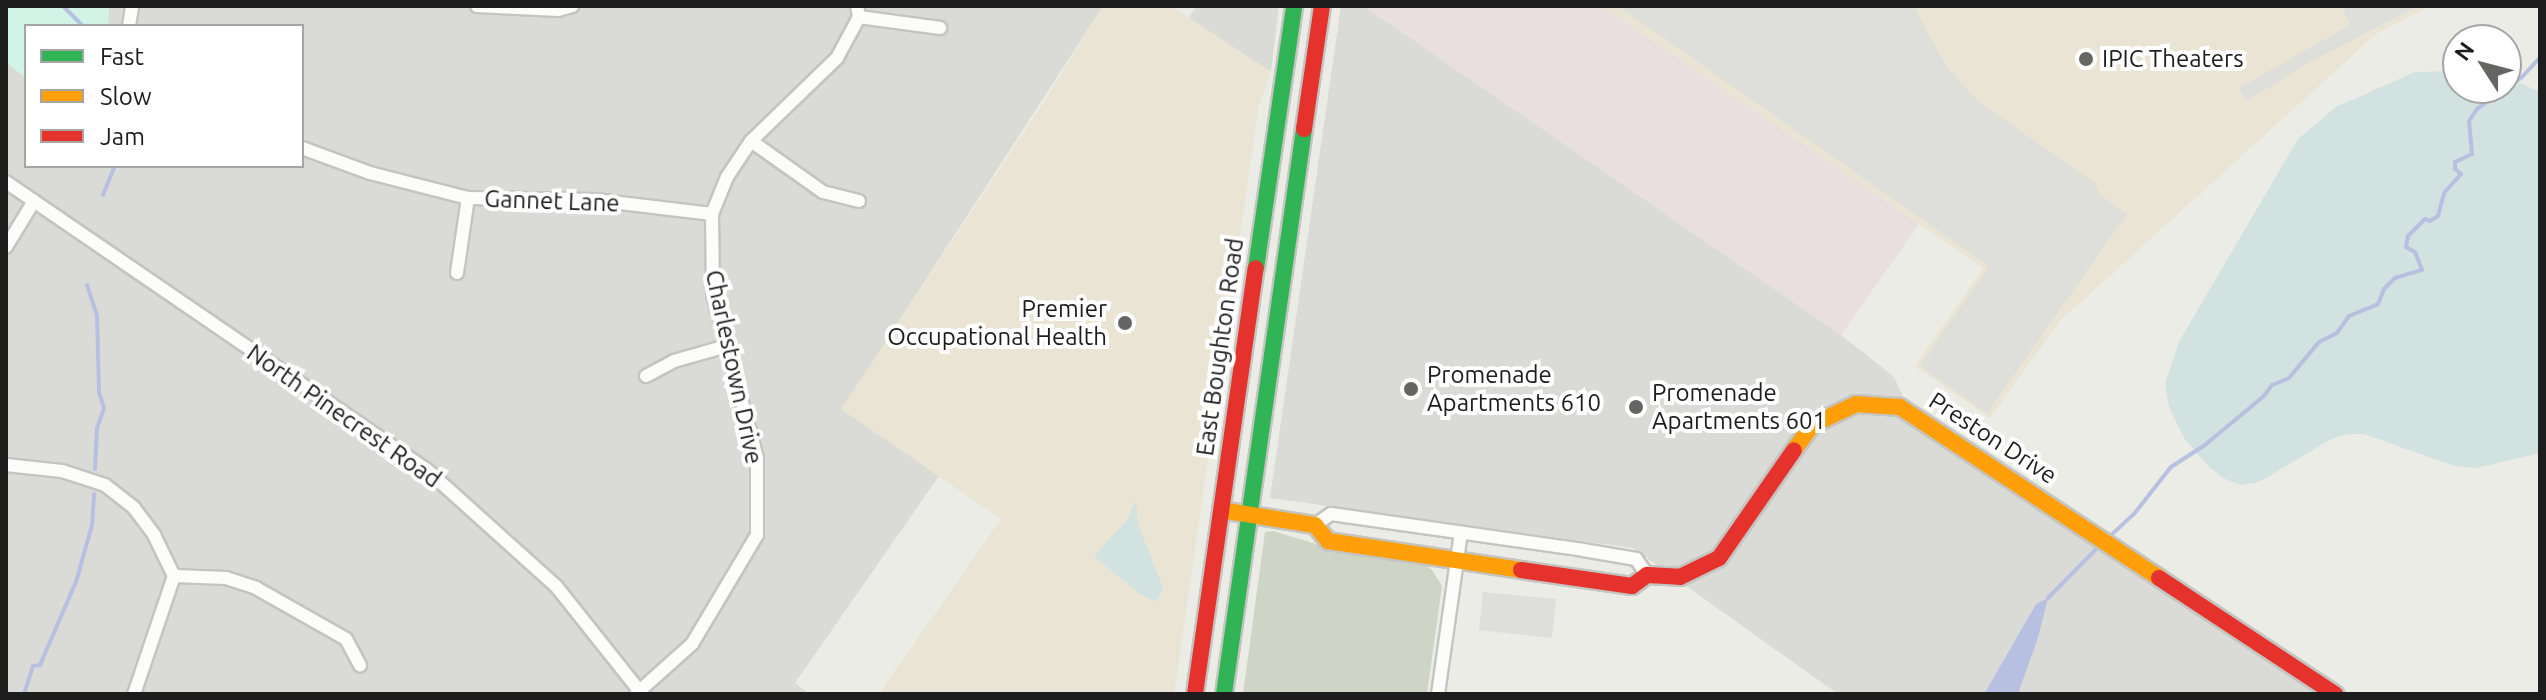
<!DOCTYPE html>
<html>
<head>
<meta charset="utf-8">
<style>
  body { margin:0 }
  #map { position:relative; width:2546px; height:700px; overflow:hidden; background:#ebece5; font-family:Ubuntu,sans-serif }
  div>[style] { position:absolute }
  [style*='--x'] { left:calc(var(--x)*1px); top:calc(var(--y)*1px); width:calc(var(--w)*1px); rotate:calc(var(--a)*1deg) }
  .residential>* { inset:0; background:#dadbd7 }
  .commercial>* { inset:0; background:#eae4d5 }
  .industrial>* { inset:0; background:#e9dfde }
  .construction>* { inset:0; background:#ced5c7 }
  .wetland>* { inset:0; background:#d2e2e1 }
  .park>* { inset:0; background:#d2f4e6 }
  .parking>* { inset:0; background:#dededb }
  .water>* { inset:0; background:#b7c0e0 }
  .stream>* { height:4px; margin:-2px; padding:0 2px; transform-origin:2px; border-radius:2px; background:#b7c0e0 }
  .roads { filter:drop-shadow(2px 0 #c4c4c1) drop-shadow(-2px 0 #c4c4c1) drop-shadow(0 2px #c4c4c1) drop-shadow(0 -2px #c4c4c1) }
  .street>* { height:12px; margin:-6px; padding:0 6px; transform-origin:6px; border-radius:6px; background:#fcfcfb }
  .fast>* { height:16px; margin:-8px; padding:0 8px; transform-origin:8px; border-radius:8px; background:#30b455 }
  .slow>* { height:16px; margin:-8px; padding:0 8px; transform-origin:8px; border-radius:8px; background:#ff9f0a }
  .jam>* { height:16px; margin:-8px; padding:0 8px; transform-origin:8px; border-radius:8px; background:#e5322d }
  .dots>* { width:22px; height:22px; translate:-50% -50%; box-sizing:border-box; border:4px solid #fff; border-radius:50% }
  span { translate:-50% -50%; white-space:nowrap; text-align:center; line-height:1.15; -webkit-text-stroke:8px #fff; paint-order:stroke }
  .poi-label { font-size:24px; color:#1d1d1d }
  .left { translate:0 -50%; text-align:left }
  .right { translate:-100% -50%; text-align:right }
  .street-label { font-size:24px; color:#1d1d1d }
  .frame { position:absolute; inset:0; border:8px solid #1d1d1d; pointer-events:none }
  .legend { position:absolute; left:24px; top:24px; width:280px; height:144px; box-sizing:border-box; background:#fff; border:2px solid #a5a5a5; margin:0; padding:10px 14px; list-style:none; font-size:24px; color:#1d1d1d }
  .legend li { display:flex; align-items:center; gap:16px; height:40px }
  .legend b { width:40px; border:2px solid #a5a5a5 }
  .north { position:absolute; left:2442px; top:24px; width:80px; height:80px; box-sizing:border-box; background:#fff; border:2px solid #a5a5a5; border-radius:50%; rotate:306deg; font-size:22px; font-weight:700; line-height:32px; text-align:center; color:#1d1d1d }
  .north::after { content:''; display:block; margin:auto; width:28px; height:36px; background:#656563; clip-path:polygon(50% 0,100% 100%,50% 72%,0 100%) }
</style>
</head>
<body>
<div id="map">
  <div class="residential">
    <div style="clip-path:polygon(109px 6px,1103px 6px,842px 409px,939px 476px,795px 683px,810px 694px,6px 694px,6px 62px,26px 78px,26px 166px,302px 166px,302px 26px,108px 26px)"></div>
    <div style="clip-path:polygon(1196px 6px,1279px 6px,1271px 72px,1189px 18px)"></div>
    <div style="clip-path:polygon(1341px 6px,1364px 6px,1841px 335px,1894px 377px,1915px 422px,2319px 694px,2018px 694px,2038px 638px,2047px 599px,2036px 604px,1984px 694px,1838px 694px,1633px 548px,1270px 498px)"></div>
  </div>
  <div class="commercial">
    <div style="clip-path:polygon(1103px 6px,1171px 6px,1271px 72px,1259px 105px,1174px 694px,879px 694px,1001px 519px,841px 409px,1042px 105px)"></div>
    <div style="clip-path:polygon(1602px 6px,2430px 6px,2377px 33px,2060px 321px,1990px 418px,1915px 366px,1983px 268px)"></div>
  </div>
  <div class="industrial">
    <div style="clip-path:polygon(1364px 6px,1602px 6px,1919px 224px,1841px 335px)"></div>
  </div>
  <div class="construction">
    <div style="clip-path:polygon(1273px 531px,1326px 547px,1423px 563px,1432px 570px,1442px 586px,1427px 694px,1243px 694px,1265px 532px)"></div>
  </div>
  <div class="wetland">
    <div style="clip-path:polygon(2458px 71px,2458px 88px,2506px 88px,2506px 77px,2540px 92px,2540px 453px,2476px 468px,2454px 466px,2364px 434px,2349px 434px,2333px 438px,2259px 482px,2241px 485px,2225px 479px,2209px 467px,2184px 438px,2169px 407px,2165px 383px,2180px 340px,2298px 139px,2336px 107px,2415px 72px)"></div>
    <div style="clip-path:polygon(1136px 500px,1138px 524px,1163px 588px,1156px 602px,1140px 594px,1094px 556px,1128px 519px)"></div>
  </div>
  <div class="park">
    <div style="clip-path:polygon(6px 6px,109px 6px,108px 26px,26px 26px,26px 78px,6px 62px)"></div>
  </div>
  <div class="parking">
    <div style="clip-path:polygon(1618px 6px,1914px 6px,1945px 65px,1979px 102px,2095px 183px,2100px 195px,2127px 214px,1987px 413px,1920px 366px,1989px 266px)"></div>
    <div style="clip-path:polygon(2342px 6px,2418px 6px,2308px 63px,2247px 101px,2239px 88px,2350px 25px)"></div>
    <div style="clip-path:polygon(1483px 592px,1556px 599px,1552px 638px,1479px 630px)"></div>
  </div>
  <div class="water">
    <div style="clip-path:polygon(2048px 598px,2038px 638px,2018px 694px,1984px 694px,2036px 604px)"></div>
  </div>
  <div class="stream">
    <div style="--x:63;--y:6;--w:28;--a:45"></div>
    <div style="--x:103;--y:195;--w:31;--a:-68"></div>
    <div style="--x:87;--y:285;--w:33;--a:72"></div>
    <div style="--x:97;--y:316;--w:76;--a:88.5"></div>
    <div style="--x:99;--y:392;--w:17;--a:73"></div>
    <div style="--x:104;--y:408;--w:21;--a:109"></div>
    <div style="--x:97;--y:428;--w:41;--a:92.8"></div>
    <div style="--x:2108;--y:538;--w:35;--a:-43"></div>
    <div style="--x:2134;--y:514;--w:60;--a:-51.8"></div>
    <div style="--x:2171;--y:467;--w:40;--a:-32.9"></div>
    <div style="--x:2205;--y:445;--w:77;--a:-39.7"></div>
    <div style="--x:2264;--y:396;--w:14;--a:-54"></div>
    <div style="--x:2272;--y:385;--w:18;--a:-22"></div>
    <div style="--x:2289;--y:378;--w:47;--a:-50.2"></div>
    <div style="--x:2319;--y:342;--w:20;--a:-27"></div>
    <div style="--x:2337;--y:333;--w:21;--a:-55"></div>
    <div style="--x:2349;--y:316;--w:31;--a:-22"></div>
    <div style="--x:2378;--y:304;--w:16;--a:-68"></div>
    <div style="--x:2384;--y:289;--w:16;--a:-45"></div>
    <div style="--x:2395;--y:278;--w:28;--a:-17"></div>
    <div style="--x:2422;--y:270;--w:19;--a:-111"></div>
    <div style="--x:2415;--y:252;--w:10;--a:-151"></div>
    <div style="--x:2406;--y:247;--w:11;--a:-80"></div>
    <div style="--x:2408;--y:236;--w:24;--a:-45"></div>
    <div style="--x:2425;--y:219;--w:5;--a:22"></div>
    <div style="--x:2430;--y:221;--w:9;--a:-32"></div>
    <div style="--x:2438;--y:216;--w:24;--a:-75"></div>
    <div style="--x:2444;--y:193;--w:25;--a:-48"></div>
    <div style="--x:2461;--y:174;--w:8;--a:-140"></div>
    <div style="--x:2455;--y:169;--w:7;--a:-90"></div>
    <div style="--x:2455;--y:162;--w:19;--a:-25"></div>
    <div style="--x:2472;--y:154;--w:33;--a:-95"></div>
    <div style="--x:2469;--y:121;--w:14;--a:-56"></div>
    <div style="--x:2477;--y:109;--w:55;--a:-35.4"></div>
    <div style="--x:2522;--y:77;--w:26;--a:-47"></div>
    <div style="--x:2048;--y:598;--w:76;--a:-45.5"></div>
    <div style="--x:24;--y:694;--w:29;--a:-72"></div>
    <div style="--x:33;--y:666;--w:7;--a:-8"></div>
    <div style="--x:40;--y:665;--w:90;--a:-66.6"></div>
    <div style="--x:76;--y:582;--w:59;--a:-74.3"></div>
    <div style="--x:92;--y:525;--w:31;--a:-86"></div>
  </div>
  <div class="roads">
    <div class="street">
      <div style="--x:477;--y:6;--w:81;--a:2.8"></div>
      <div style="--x:558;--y:10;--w:15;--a:-16"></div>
      <div style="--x:859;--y:17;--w:82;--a:7.7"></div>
      <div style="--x:129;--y:26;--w:20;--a:-81"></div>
      <div style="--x:751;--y:141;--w:88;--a:35.3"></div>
      <div style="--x:823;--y:192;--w:37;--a:14"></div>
      <div style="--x:302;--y:148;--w:72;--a:20.2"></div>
      <div style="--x:370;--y:173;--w:101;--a:14.3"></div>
      <div style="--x:468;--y:198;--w:127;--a:0.9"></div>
      <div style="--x:595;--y:200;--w:118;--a:6.8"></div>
      <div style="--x:6;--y:182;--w:510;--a:34.38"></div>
      <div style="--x:427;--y:470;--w:173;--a:42"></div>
      <div style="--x:556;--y:586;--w:138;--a:51.5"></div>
      <div style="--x:6;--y:247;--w:54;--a:-58.7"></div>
      <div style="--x:457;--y:273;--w:76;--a:-81.7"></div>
      <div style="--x:646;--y:376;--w:32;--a:-28"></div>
      <div style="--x:674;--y:361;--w:58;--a:-15.9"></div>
      <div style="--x:6;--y:465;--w:56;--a:6.1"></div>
      <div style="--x:62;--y:471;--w:45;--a:18"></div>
      <div style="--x:105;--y:485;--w:37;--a:38"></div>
      <div style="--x:134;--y:508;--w:34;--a:53"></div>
      <div style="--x:154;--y:535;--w:46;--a:64"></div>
      <div style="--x:174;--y:576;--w:125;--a:108.7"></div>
      <div style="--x:1315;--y:525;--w:19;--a:-35"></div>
      <div style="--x:1331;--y:514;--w:255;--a:8.1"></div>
      <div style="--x:1583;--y:550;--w:54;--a:9.6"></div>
      <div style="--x:1636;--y:559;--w:19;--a:55"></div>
      <div style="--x:174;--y:576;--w:52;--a:2.2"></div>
      <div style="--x:226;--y:578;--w:32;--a:18"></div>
      <div style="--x:256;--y:588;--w:103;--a:29.5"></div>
      <div style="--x:346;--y:639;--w:30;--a:62"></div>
      <div style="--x:636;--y:694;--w:75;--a:-41.8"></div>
      <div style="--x:692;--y:644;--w:127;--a:-59.2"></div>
      <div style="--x:757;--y:535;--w:77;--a:-90"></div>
      <div style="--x:757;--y:458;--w:170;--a:-105"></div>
      <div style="--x:713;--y:294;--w:80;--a:-90.7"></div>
      <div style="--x:712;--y:214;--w:40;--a:-68"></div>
      <div style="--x:727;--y:177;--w:43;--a:-56.3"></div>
      <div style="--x:751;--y:141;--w:120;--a:-44"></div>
      <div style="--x:837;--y:58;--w:47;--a:-61.8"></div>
      <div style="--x:859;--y:17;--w:11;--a:-100"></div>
      <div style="--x:1438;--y:694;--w:163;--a:-81.9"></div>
    </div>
    <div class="fast">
      <div style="--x:1256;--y:268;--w:265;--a:-81.7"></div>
      <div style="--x:1224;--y:694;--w:571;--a:-81.94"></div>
    </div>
    <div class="slow">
      <div style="--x:1794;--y:450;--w:31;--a:-54"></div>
      <div style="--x:1812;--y:425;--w:49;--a:-25.5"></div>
      <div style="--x:1856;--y:404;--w:44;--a:3.9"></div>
      <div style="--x:1900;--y:407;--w:310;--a:33.4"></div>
      <div style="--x:1221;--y:510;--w:95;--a:9.1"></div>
      <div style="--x:1315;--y:525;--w:21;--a:51"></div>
      <div style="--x:1328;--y:541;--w:195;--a:8.5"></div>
    </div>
    <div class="jam">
      <div style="--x:1304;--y:129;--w:124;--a:-81.7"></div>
      <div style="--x:1521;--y:570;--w:112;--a:8.2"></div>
      <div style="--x:1632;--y:586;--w:19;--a:-36"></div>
      <div style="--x:1647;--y:575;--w:33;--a:3"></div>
      <div style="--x:1680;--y:577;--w:43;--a:-26"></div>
      <div style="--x:1719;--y:558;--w:131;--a:-55.2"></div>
      <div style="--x:2159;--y:578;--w:211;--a:33.4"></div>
      <div style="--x:1195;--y:694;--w:430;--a:-81.9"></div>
    </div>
  </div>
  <div class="dots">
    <div style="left:2086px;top:59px;background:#656563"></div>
    <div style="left:1125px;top:323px;background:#656563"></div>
    <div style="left:1411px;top:389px;background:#656563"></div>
    <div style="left:1636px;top:407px;background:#656563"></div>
  </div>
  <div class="poi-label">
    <span class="left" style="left:2102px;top:59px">IPIC Theaters</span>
    <span class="right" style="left:1107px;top:323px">Premier<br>Occupational Health</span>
    <span class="left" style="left:1427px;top:389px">Promenade<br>Apartments 610</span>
    <span class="left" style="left:1652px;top:407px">Promenade<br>Apartments 601</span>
  </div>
  <div class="street-label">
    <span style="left:552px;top:201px;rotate:2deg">Gannet Lane</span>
    <span style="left:1220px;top:347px;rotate:-82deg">East Boughton Road</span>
    <span style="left:734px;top:367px;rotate:78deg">Charlestown Drive</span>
    <span style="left:344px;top:416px;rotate:35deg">North Pinecrest Road</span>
    <span style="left:1993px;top:438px;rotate:33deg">Preston Drive</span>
  </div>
  <div class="frame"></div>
  <ul class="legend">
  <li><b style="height:10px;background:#30b455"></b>Fast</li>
  <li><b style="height:10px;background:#ff9f0a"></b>Slow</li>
  <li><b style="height:10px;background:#e5322d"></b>Jam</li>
  </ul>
  <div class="north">N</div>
</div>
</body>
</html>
